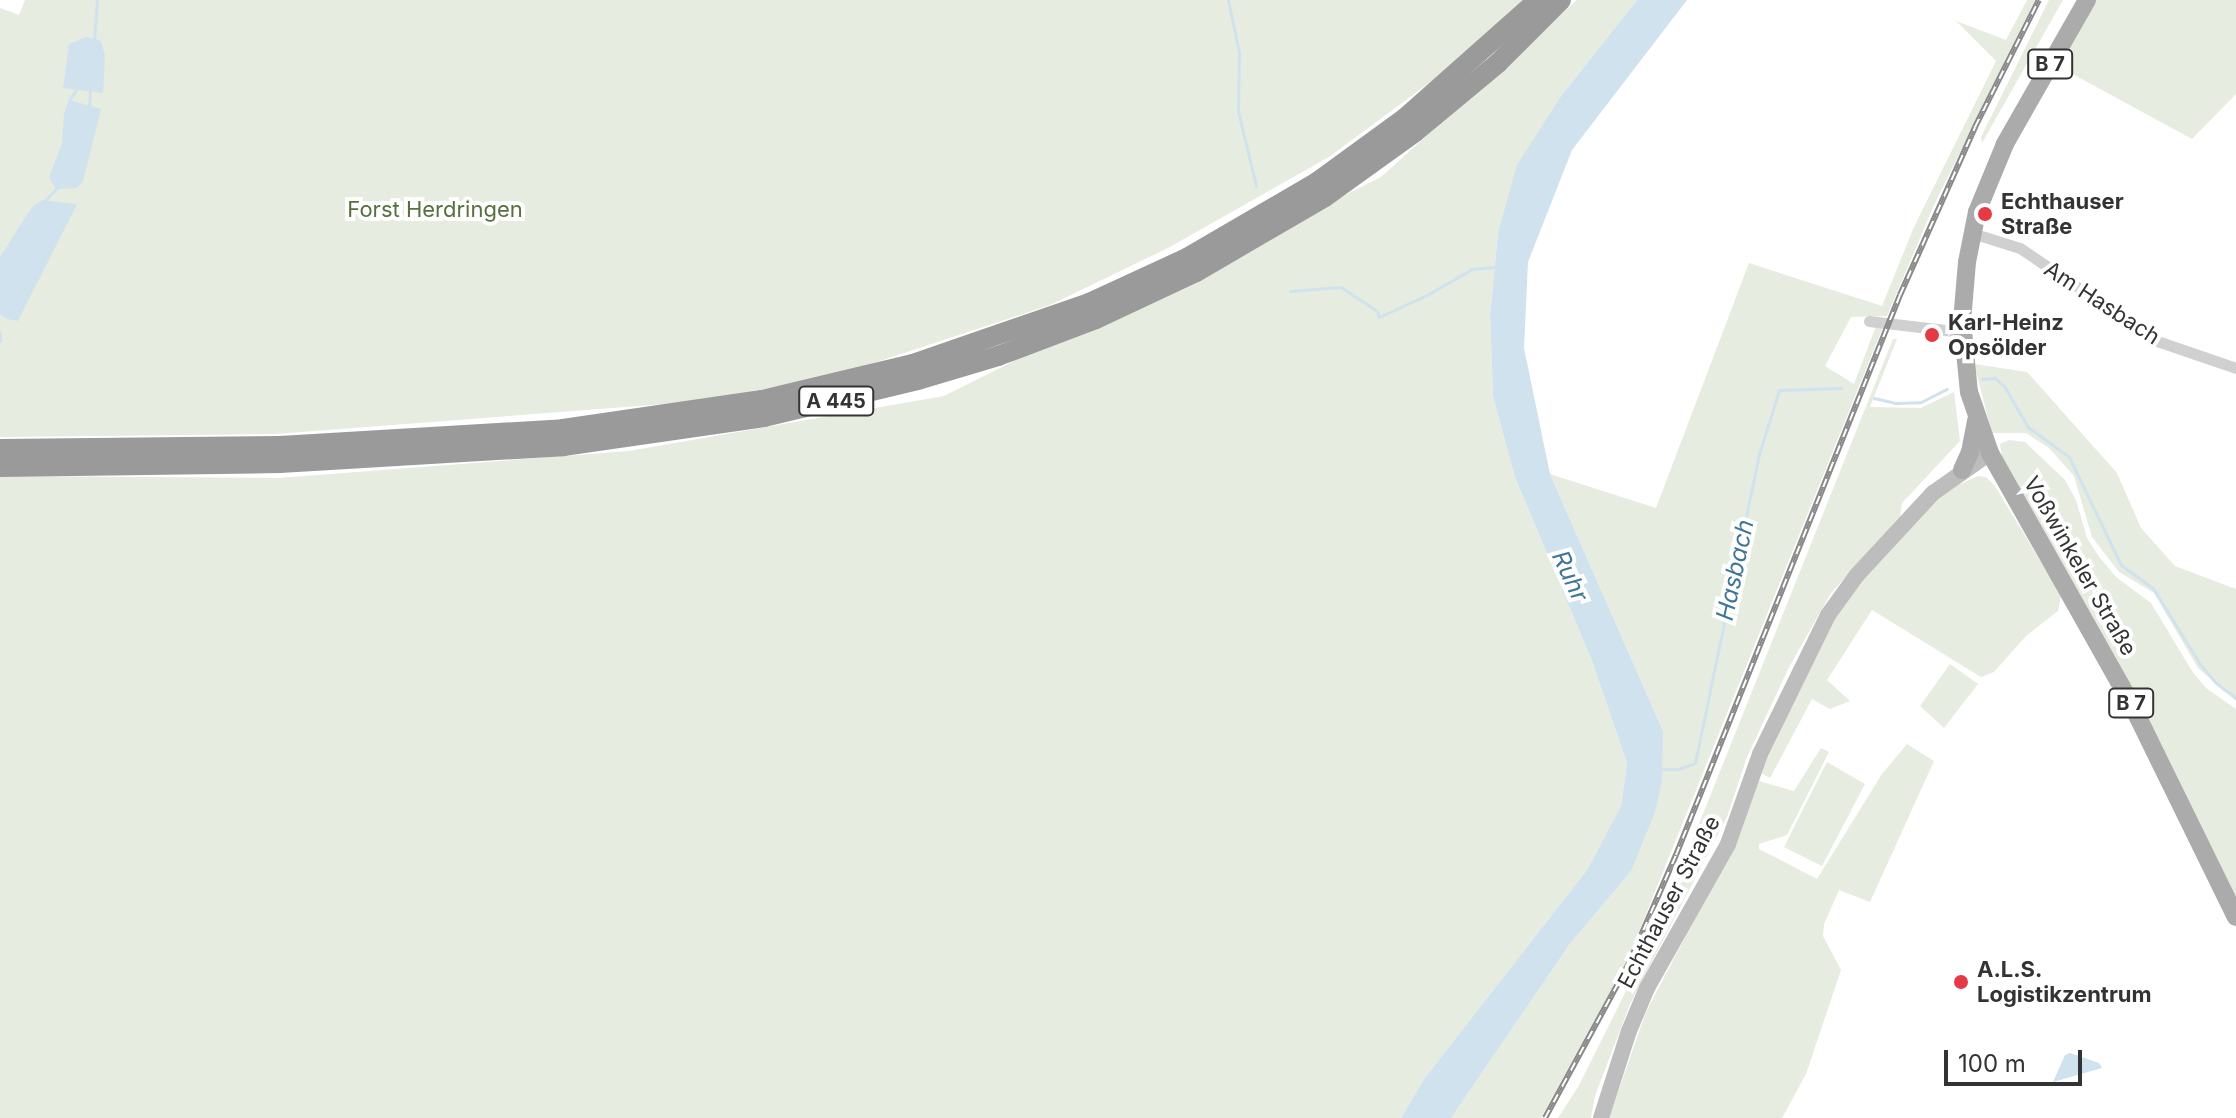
<!DOCTYPE html>
<html>
<head>
<meta charset="utf-8">
<style>
  body { margin:0 }
  #map { position:relative; width:2236px; height:1118px; overflow:hidden; background:#fff; font-family:Inter,sans-serif }
  div>[style] { position:absolute }
  [style*='--x'] { left:calc(var(--x)*1px); top:calc(var(--y)*1px); width:calc(var(--w)*1px); rotate:calc(var(--a)*1deg) }
  .green>* { inset:0; background:#e6ecdf }
  .water>* { inset:0; background:#cfe2ee }
  .stream>* { height:3px; margin:-1.5px; padding:0 1.5px; transform-origin:1.5px; border-radius:1.5px; background:#cfe2ee }
  .minor>* { height:11px; margin:-5.5px; padding:0 5.5px; transform-origin:5.5px; border-radius:5.5px; background:#d0d0d0 }
  .secondary>* { height:16px; margin:-8px; padding:0 8px; transform-origin:8px; border-radius:8px; background:#bdbdbd }
  .primary>* { height:18px; margin:-9px; padding:0 9px; transform-origin:9px; border-radius:9px; background:#ababab }
  .motorway>* { height:20px; margin:-10px; padding:0 10px; transform-origin:10px; border-radius:10px; background:#9a9a9a }
  .rail>* { height:6px; margin-top:-3px; transform-origin:0; background:repeating-linear-gradient(90deg,#fff 0 9px,#888 0 18px); box-sizing:border-box; border-block:2px solid #888 }
  .dots>* { width:22px; height:22px; translate:-50% -50%; box-sizing:border-box; border:4px solid #fff; border-radius:50% }
  span { translate:-50% -50%; white-space:nowrap; text-align:center; line-height:1.15; -webkit-text-stroke:8px #fff; paint-order:stroke }
  .shield-label span { padding:2px 6px; background:#fff; border:2px solid; border-radius:6px; -webkit-text-stroke-width:0 }
  .shield-label { font-size:20px; color:#333; font-weight:700 }
  .poi-label { font-size:22px; color:#333; font-weight:700 }
  .left { translate:0 -50%; text-align:left }
  .park-label { font-size:22px; color:#56703f }
  .street-label { font-size:22px; color:#333 }
  .water-label { font-size:24px; color:#3f7597; font-style:italic }
  .scale { position:absolute; left:1944px; top:1050px; width:138px; height:36px; box-sizing:border-box; border:4px solid #333; border-top:0; padding-left:10px; font-size:24px; line-height:28px; white-space:nowrap; color:#333; -webkit-text-stroke:6px #fff; paint-order:stroke }
</style>
</head>
<body>
<div id="map">
  <div class="green">
    <div style="clip-path:polygon(25px 0,1523px 0,1460px 60px,1329px 157px,1168px 248px,1050px 305px,831px 377px,691px 402px,275px 434px,0 437px,0 315px,7px 319px,12px 241px,0 257px,0 8px,19px 15px)"></div>
    <div style="clip-path:polygon(1577px 0,1637px 0,1562px 95px,1498px 233px,1490px 315px,1493px 397px,1515px 477px,1592px 661px,1627px 763px,1621px 806px,1587px 870px,1424px 1079px,1401px 1118px,0 1118px,0 476px,278px 478px,629px 451px,944px 396px,1381px 177px)"></div>
    <div style="clip-path:polygon(2027px 0,2035px 0,1934px 205px,1887px 316px,1851px 317px,1825px 366px,1854px 384px,1876px 326px,1883px 327px,1627px 961px,1541px 1118px,1451px 1118px,1569px 945px,1631px 871px,1663px 731px,1550px 474px,1656px 508px,1749px 263px,1882px 306px,1914px 227px,1996px 61px,1956px 21px,2006px 40px)"></div>
    <div style="clip-path:polygon(2049px 0,2063px 0,1982px 143px,1981px 137px)"></div>
    <div style="clip-path:polygon(2095px 0,2236px 0,2236px 94px,2192px 139px,2056px 65px)"></div>
    <div style="clip-path:polygon(1893px 339px,1897px 339px,1870px 407px,1921px 408px,1954px 392px,1960px 441px,1902px 503px,1900px 517px,1831px 593px,1788px 669px,1747px 757px,1727px 817px,1630px 1004px,1595px 1096px,1591px 1118px,1558px 1118px,1578px 1087px,1638px 967px,1685px 859px)"></div>
    <div style="clip-path:polygon(1974px 364px,2027px 372px,2117px 473px,2141px 528px,2175px 566px,2236px 589px,2236px 701px,2198px 668px,2154px 593px,2119px 572px,2092px 537px,2074px 476px,2049px 448px,2026px 433px,1992px 433px)"></div>
    <div style="clip-path:polygon(2009px 440px,2025px 442px,2065px 480px,2076px 500px,2087px 538px,2100px 558px,2116px 577px,2151px 603px,2192px 671px,2206px 688px,2236px 709px,2236px 904px,2002px 457px,2000px 444px)"></div>
    <div style="clip-path:polygon(1978px 476px,1986px 477px,1995px 486px,2061px 595px,2058px 611px,2026px 636px,1994px 672px,1981px 677px,1872px 610px,1827px 680px,1850px 701px,1830px 709px,1812px 699px,1770px 778px,1764px 775px,1761px 772px,1807px 666px,1853px 587px,1945px 491px)"></div>
    <div style="clip-path:polygon(1950px 664px,1978px 684px,1944px 728px,1920px 706px)"></div>
    <div style="clip-path:polygon(1907px 744px,1934px 761px,1870px 902px,1839px 890px,1824px 924px,1823px 936px,1841px 970px,1806px 1074px,1782px 1118px,1609px 1118px,1646px 1012px,1738px 836px,1759px 781px,1794px 791px,1821px 748px,1829px 752px,1787px 835px,1759px 844px,1759px 849px,1817px 879px,1882px 774px)"></div>
    <div style="clip-path:polygon(1827px 762px,1865px 784px,1822px 866px,1784px 847px)"></div>
  </div>
  <div class="water">
    <div style="clip-path:polygon(1637px 0,1687px 0,1572px 150px,1528px 262px,1524px 348px,1550px 474px,1663px 731px,1662px 781px,1655px 812px,1631px 871px,1569px 945px,1451px 1118px,1401px 1118px,1424px 1079px,1587px 870px,1621px 806px,1627px 763px,1592px 661px,1515px 477px,1493px 397px,1490px 315px,1498px 233px,1517px 165px,1562px 95px)"></div>
    <div style="clip-path:polygon(86px 37px,101px 41px,105px 56px,103px 93px,63px 88px,69px 44px)"></div>
    <div style="clip-path:polygon(69px 100px,101px 109px,83px 181px,77px 188px,56px 189px,49px 177px,62px 144px,64px 114px)"></div>
    <div style="clip-path:polygon(43px 200px,77px 204px,18px 321px,7px 319px,0 315px,0 257px,32px 207px)"></div>
    <div style="clip-path:polygon(2070px 1053px,2099px 1063px,2102px 1068px,2053px 1082px,2065px 1055px)"></div>
  </div>
  <div class="stream">
    <div style="--x:1228;--y:0;--w:53;--a:78.1"></div>
    <div style="--x:1239;--y:52;--w:59;--a:91"></div>
    <div style="--x:1238;--y:111;--w:77;--a:76.5"></div>
    <div style="--x:94;--y:40;--w:40;--a:-85.7"></div>
    <div style="--x:69;--y:100;--w:12;--a:-55"></div>
    <div style="--x:89;--y:108;--w:17;--a:-87"></div>
    <div style="--x:42;--y:203;--w:20;--a:-45"></div>
    <div style="--x:1290;--y:291;--w:51;--a:-4.5"></div>
    <div style="--x:1341;--y:287;--w:43;--a:33.7"></div>
    <div style="--x:1377;--y:311;--w:6;--a:72"></div>
    <div style="--x:1379;--y:317;--w:53;--a:-24.6"></div>
    <div style="--x:1427;--y:295;--w:52;--a:-30"></div>
    <div style="--x:1472;--y:269;--w:23;--a:-5"></div>
    <div style="--x:0;--y:333;--w:8;--a:90"></div>
    <div style="--x:1982;--y:379;--w:13;--a:-4"></div>
    <div style="--x:1995;--y:378;--w:12;--a:42"></div>
    <div style="--x:2004;--y:386;--w:48;--a:59.7"></div>
    <div style="--x:2028;--y:427;--w:51;--a:36.2"></div>
    <div style="--x:2069;--y:457;--w:120;--a:64.3"></div>
    <div style="--x:2121;--y:565;--w:39;--a:36"></div>
    <div style="--x:2153;--y:588;--w:89;--a:58.3"></div>
    <div style="--x:2200;--y:664;--w:25;--a:50"></div>
    <div style="--x:2216;--y:683;--w:25;--a:37"></div>
    <div style="--x:1874;--y:398;--w:23;--a:13"></div>
    <div style="--x:1896;--y:403;--w:25;--a:-2"></div>
    <div style="--x:1921;--y:402;--w:29;--a:-27"></div>
    <div style="--x:1660;--y:769;--w:18;--a:0"></div>
    <div style="--x:1678;--y:769;--w:18;--a:-19"></div>
    <div style="--x:1695;--y:763;--w:316;--a:-78.3"></div>
    <div style="--x:1759;--y:454;--w:67;--a:-72.6"></div>
    <div style="--x:1779;--y:390;--w:62;--a:-1.8"></div>
  </div>
  <div class="minor">
    <div style="--x:1972;--y:233;--w:50;--a:17.4"></div>
    <div style="--x:2020;--y:248;--w:166;--a:34.2"></div>
    <div style="--x:2157;--y:341;--w:83;--a:18.9"></div>
    <div style="--x:1869;--y:321;--w:94;--a:6.7"></div>
  </div>
  <div class="secondary">
    <div style="--x:1601;--y:1118;--w:91;--a:-72.2"></div>
    <div style="--x:1629;--y:1031;--w:47;--a:-67.3"></div>
    <div style="--x:1647;--y:988;--w:165;--a:-60.6"></div>
    <div style="--x:1728;--y:844;--w:96;--a:-70.4"></div>
    <div style="--x:1760;--y:754;--w:155;--a:-63.9"></div>
    <div style="--x:1828;--y:615;--w:49;--a:-54.1"></div>
    <div style="--x:1857;--y:575;--w:112;--a:-47.2"></div>
    <div style="--x:1933;--y:493;--w:70;--a:-35.1"></div>
  </div>
  <div class="primary">
    <div style="--x:2087;--y:0;--w:166;--a:119.7"></div>
    <div style="--x:2005;--y:144;--w:74;--a:112.4"></div>
    <div style="--x:1977;--y:212;--w:51;--a:101.3"></div>
    <div style="--x:1967;--y:262;--w:59;--a:94.8"></div>
    <div style="--x:1962;--y:321;--w:71;--a:84.4"></div>
    <div style="--x:1969;--y:392;--w:65;--a:71"></div>
    <div style="--x:1990;--y:453;--w:287;--a:60.6"></div>
    <div style="--x:2131;--y:703;--w:238;--a:63.9"></div>
    <div style="--x:1962;--y:470;--w:20;--a:-66"></div>
    <div style="--x:1970;--y:452;--w:33;--a:-79"></div>
  </div>
  <div class="motorway">
    <div style="--x:0;--y:449;--w:280;--a:-0.6"></div>
    <div style="--x:280;--y:446;--w:284;--a:-3.4"></div>
    <div style="--x:563;--y:429;--w:201;--a:-8.3"></div>
    <div style="--x:762;--y:400;--w:155;--a:-13.4"></div>
    <div style="--x:913;--y:364;--w:186;--a:-19.1"></div>
    <div style="--x:1089;--y:303;--w:108;--a:-24.7"></div>
    <div style="--x:1187;--y:258;--w:151;--a:-30.3"></div>
    <div style="--x:1317;--y:182;--w:109;--a:-36"></div>
    <div style="--x:1405;--y:118;--w:178;--a:-41.6"></div>
    <div style="--x:0;--y:467;--w:280;--a:-0.8"></div>
    <div style="--x:280;--y:463;--w:284;--a:-3.4"></div>
    <div style="--x:563;--y:446;--w:203;--a:-8.2"></div>
    <div style="--x:764;--y:417;--w:158;--a:-13.5"></div>
    <div style="--x:918;--y:380;--w:84;--a:-16.7"></div>
    <div style="--x:998;--y:356;--w:105;--a:-20.7"></div>
    <div style="--x:1096;--y:319;--w:110;--a:-25.2"></div>
    <div style="--x:1196;--y:272;--w:149;--a:-30.2"></div>
    <div style="--x:1325;--y:197;--w:111;--a:-35.8"></div>
    <div style="--x:1415;--y:132;--w:108;--a:-39.7"></div>
    <div style="--x:1498;--y:63;--w:89;--a:-45"></div>
  </div>
  <div class="rail">
    <div style="--x:1545;--y:1118;--w:176;--a:-61.5"></div>
    <div style="--x:1629;--y:963;--w:118;--a:-66.5"></div>
    <div style="--x:1676;--y:855;--w:603;--a:-68.2"></div>
    <div style="--x:1900;--y:295;--w:184;--a:-65.9"></div>
    <div style="--x:1975;--y:127;--w:142;--a:-63.3"></div>
  </div>
  <div class="dots">
    <div style="left:1985px;top:214px;background:#e63946"></div>
    <div style="left:1932px;top:335px;background:#e63946"></div>
    <div style="left:1961px;top:982px;background:#e63946"></div>
  </div>
  <div class="shield-label">
    <span style="left:2050px;top:64px">B 7</span>
    <span style="left:836px;top:401px">A 445</span>
    <span style="left:2131px;top:703px">B 7</span>
  </div>
  <div class="poi-label">
    <span class="left" style="left:2001px;top:214px">Echthauser<br>Straße</span>
    <span class="left" style="left:1948px;top:335px">Karl-Heinz<br>Opsölder</span>
    <span class="left" style="left:1977px;top:982px">A.L.S.<br>Logistikzentrum</span>
  </div>
  <div class="park-label">
    <span style="left:435px;top:210px">Forst Herdringen</span>
  </div>
  <div class="street-label">
    <span style="left:2102px;top:303px;rotate:33deg">Am Hasbach</span>
    <span style="left:2080px;top:566px;rotate:60deg">Voßwinkeler Straße</span>
    <span style="left:1669px;top:902px;rotate:-62deg">Echthauser Straße</span>
  </div>
  <div class="water-label">
    <span style="left:1735px;top:570px;rotate:-78deg">Hasbach</span>
    <span style="left:1570px;top:576px;rotate:65deg">Ruhr</span>
  </div>
  <div class="scale">100 m</div>
</div>
</body>
</html>
